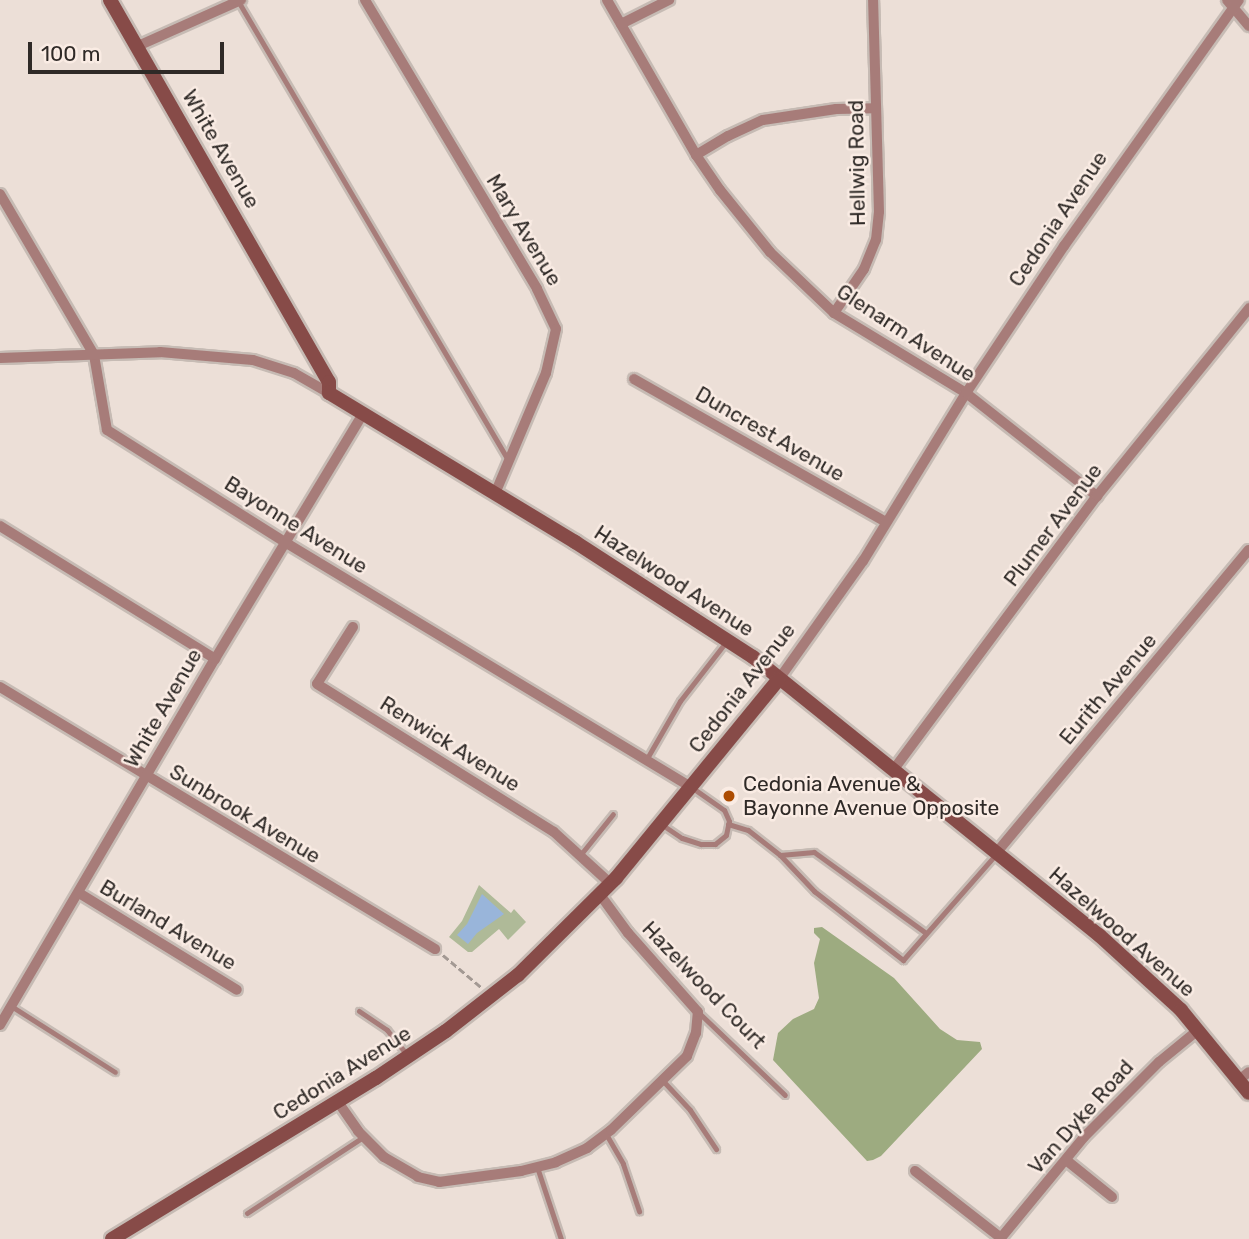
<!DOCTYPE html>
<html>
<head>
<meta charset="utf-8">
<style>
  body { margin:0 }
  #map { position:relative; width:1249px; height:1239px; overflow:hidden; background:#ecdfd7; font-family:Rubik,sans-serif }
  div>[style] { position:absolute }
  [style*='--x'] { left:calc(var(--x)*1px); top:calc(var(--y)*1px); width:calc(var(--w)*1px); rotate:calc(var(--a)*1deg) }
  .green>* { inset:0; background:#afba98 }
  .forest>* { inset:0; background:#9dab80 }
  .water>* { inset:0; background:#99b5da }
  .path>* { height:2.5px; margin-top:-1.25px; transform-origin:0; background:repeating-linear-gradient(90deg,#a39993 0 7px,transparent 0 10.5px) }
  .roads { filter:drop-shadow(2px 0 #c6bbb4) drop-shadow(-2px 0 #c6bbb4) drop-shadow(0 2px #c6bbb4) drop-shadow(0 -2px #c6bbb4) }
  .lane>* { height:5px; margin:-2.5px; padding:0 2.5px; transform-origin:2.5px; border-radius:2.5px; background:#a77c79 }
  .street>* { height:10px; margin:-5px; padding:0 5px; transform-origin:5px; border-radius:5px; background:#a77c79 }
  .secondary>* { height:14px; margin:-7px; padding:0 7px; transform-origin:7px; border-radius:7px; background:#874b48 }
  .dots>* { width:19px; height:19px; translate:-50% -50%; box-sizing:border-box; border:4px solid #faece4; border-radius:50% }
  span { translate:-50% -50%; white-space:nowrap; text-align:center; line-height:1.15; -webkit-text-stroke:5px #faece4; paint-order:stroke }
  .street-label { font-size:21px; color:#2f2a27 }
  .poi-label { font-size:21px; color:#2f2a27 }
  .left { translate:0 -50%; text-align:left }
  .scale { position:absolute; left:28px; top:42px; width:196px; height:32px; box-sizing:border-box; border:4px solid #2f2a27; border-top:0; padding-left:9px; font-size:21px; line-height:24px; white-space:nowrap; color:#2f2a27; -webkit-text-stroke:5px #faece4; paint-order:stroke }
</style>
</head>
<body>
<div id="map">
  <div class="green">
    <div style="clip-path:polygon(479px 885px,511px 913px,514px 909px,526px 922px,508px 940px,499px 929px,472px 952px,468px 952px,449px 937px,462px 921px)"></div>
  </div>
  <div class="forest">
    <div style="clip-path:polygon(822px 927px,894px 978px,940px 1029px,957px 1040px,980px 1042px,982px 1049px,881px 1156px,873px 1160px,867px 1161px,773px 1060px,778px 1033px,793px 1019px,814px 1009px,819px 998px,814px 963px,820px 939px,814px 933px,814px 928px)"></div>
  </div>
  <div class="water">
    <div style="clip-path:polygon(482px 894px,504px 914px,477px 933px,468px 944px,457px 935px,467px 924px)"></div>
  </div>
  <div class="path">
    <div style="--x:443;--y:955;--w:50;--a:40.1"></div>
  </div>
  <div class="roads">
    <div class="lane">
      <div style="--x:238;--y:1;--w:533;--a:59.53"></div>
      <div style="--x:646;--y:760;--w:68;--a:-60"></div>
      <div style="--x:680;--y:701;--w:75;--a:-52.1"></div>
      <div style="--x:661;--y:824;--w:25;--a:34"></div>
      <div style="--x:682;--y:838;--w:20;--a:18"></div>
      <div style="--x:701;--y:844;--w:14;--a:0"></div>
      <div style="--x:715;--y:844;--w:14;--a:-39"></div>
      <div style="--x:726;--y:835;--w:14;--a:-78"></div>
      <div style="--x:729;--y:821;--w:12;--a:-114"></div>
      <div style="--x:724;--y:810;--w:39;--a:-145"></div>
      <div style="--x:728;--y:824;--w:21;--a:17"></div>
      <div style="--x:748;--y:830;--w:41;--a:38"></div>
      <div style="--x:780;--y:855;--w:50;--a:46.6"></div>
      <div style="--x:814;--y:891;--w:113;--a:37.8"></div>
      <div style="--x:903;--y:960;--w:141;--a:-48.7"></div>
      <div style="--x:581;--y:854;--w:51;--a:-51.3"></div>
      <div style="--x:780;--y:855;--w:34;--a:-5"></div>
      <div style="--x:814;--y:852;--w:138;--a:35.9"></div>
      <div style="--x:11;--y:1006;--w:123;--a:32.4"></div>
      <div style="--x:359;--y:1011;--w:34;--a:34"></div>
      <div style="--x:387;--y:1030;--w:33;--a:51"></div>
      <div style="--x:698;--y:1012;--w:120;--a:43.7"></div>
      <div style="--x:664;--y:1082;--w:38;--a:47"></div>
      <div style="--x:690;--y:1110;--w:47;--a:56.3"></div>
      <div style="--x:606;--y:1134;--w:34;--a:60"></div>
      <div style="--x:623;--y:1164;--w:50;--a:71.2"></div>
      <div style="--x:537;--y:1167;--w:76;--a:71.6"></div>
      <div style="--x:247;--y:1213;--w:139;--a:-33.2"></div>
    </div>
    <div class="street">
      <div style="--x:365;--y:0;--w:336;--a:59.2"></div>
      <div style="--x:537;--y:289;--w:44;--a:64.6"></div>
      <div style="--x:556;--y:329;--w:45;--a:102.8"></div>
      <div style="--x:546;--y:373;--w:131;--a:112.9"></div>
      <div style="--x:607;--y:0;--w:179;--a:60.1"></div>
      <div style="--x:696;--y:155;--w:42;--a:55.6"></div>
      <div style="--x:720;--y:190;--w:80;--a:51.1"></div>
      <div style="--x:770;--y:252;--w:88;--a:43.6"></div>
      <div style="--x:834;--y:313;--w:154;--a:31.2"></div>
      <div style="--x:966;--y:393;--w:167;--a:38.2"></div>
      <div style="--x:1227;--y:0;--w:34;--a:50"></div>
      <div style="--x:621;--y:24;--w:54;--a:-26.6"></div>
      <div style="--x:138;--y:46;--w:113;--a:-24.1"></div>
      <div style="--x:696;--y:155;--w:37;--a:-31"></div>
      <div style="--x:728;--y:136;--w:38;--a:-25"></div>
      <div style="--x:763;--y:120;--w:74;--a:-8.6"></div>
      <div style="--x:836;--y:109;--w:39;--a:-1"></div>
      <div style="--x:0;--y:194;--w:186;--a:59.7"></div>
      <div style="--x:94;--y:355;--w:76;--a:80.2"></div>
      <div style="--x:107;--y:430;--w:214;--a:32.2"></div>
      <div style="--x:288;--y:544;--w:472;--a:31.1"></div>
      <div style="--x:834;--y:313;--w:53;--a:-55.7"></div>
      <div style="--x:864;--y:269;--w:31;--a:-68"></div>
      <div style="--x:876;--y:240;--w:28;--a:-84"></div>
      <div style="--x:879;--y:212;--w:212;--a:-91.6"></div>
      <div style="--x:0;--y:358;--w:160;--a:-2.1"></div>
      <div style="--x:160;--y:352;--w:93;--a:4.9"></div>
      <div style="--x:253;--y:360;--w:43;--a:17.6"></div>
      <div style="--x:294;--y:373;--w:40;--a:29.7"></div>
      <div style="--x:634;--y:379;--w:290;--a:29.6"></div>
      <div style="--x:0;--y:526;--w:253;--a:31.7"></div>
      <div style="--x:353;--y:627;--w:67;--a:122.3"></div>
      <div style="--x:317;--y:684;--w:279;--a:32"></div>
      <div style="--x:554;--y:832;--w:77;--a:42.4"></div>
      <div style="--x:779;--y:679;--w:145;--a:-54.6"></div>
      <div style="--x:863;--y:561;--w:197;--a:-58.5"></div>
      <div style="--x:966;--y:393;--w:177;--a:-56.3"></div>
      <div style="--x:1064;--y:246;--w:302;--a:-54.6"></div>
      <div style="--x:0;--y:687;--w:508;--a:31.06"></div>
      <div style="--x:894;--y:769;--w:340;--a:-53.4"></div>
      <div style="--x:1097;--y:496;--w:242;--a:-51"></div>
      <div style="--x:997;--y:852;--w:393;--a:-50.2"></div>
      <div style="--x:79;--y:893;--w:185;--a:31.5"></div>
      <div style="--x:0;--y:1025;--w:424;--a:-59.6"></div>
      <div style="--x:215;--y:659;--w:286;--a:-58.9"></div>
      <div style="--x:1240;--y:1079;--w:11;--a:-38"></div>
      <div style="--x:338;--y:1102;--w:35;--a:55"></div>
      <div style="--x:358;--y:1131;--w:37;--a:45"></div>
      <div style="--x:384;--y:1157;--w:39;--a:30"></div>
      <div style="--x:418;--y:1177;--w:22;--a:13"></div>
      <div style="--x:439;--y:1182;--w:83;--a:-7.6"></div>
      <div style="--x:521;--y:1171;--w:36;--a:-14"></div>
      <div style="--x:556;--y:1162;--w:34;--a:-24"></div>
      <div style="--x:587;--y:1148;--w:30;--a:-37"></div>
      <div style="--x:611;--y:1130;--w:106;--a:-44.2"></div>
      <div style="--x:687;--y:1056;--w:25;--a:-69"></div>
      <div style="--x:696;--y:1033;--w:21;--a:-85"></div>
      <div style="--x:698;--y:1012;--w:106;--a:-131.5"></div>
      <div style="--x:628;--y:933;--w:46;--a:-126.1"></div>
      <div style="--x:1066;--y:1160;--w:59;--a:38.8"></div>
      <div style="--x:915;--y:1171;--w:109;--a:37.9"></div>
      <div style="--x:1000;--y:1239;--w:132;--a:-50.5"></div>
      <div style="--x:1084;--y:1137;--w:106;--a:-45"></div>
      <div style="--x:1159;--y:1062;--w:50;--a:-39.4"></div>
    </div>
    <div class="secondary">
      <div style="--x:110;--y:0;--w:440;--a:60.2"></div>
      <div style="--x:329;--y:382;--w:11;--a:90"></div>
      <div style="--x:329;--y:393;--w:288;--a:31.2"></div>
      <div style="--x:575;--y:542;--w:212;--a:32.9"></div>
      <div style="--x:753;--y:657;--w:444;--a:38.8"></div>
      <div style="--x:1099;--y:935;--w:111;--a:42.4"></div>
      <div style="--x:1181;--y:1010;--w:107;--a:50.7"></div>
      <div style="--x:112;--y:1239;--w:309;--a:-31.4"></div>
      <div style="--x:376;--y:1078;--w:84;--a:-33.9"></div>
      <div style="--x:446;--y:1031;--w:91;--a:-37.9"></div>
      <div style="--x:518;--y:975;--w:138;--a:-44.7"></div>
      <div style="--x:616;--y:878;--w:257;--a:-50.7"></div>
    </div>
  </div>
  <div class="dots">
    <div style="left:729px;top:796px;background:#ad4d03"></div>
  </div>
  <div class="street-label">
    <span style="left:221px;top:149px;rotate:60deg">White Avenue</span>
    <span style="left:857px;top:163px;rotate:-91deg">Hellwig Road</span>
    <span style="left:1058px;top:219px;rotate:-56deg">Cedonia Avenue</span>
    <span style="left:524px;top:230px;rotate:59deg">Mary Avenue</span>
    <span style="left:906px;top:333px;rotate:33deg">Glenarm Avenue</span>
    <span style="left:770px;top:434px;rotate:30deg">Duncrest Avenue</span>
    <span style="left:296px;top:525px;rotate:32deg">Bayonne Avenue</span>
    <span style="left:1053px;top:525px;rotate:-53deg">Plumer Avenue</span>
    <span style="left:674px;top:581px;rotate:33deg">Hazelwood Avenue</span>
    <span style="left:742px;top:688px;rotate:-52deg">Cedonia Avenue</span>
    <span style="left:1108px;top:689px;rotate:-50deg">Eurith Avenue</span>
    <span style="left:163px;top:708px;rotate:-60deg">White Avenue</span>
    <span style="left:450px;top:744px;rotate:32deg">Renwick Avenue</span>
    <span style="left:245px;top:814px;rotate:31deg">Sunbrook Avenue</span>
    <span style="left:168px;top:925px;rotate:31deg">Burland Avenue</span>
    <span style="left:1122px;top:932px;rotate:41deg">Hazelwood Avenue</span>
    <span style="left:704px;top:985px;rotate:46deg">Hazelwood Court</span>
    <span style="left:342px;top:1073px;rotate:-32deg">Cedonia Avenue</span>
    <span style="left:1081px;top:1117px;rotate:-48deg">Van Dyke Road</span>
  </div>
  <div class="poi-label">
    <span class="left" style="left:743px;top:796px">Cedonia Avenue &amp;<br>Bayonne Avenue Opposite</span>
  </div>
  <div class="scale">100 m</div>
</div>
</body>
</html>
